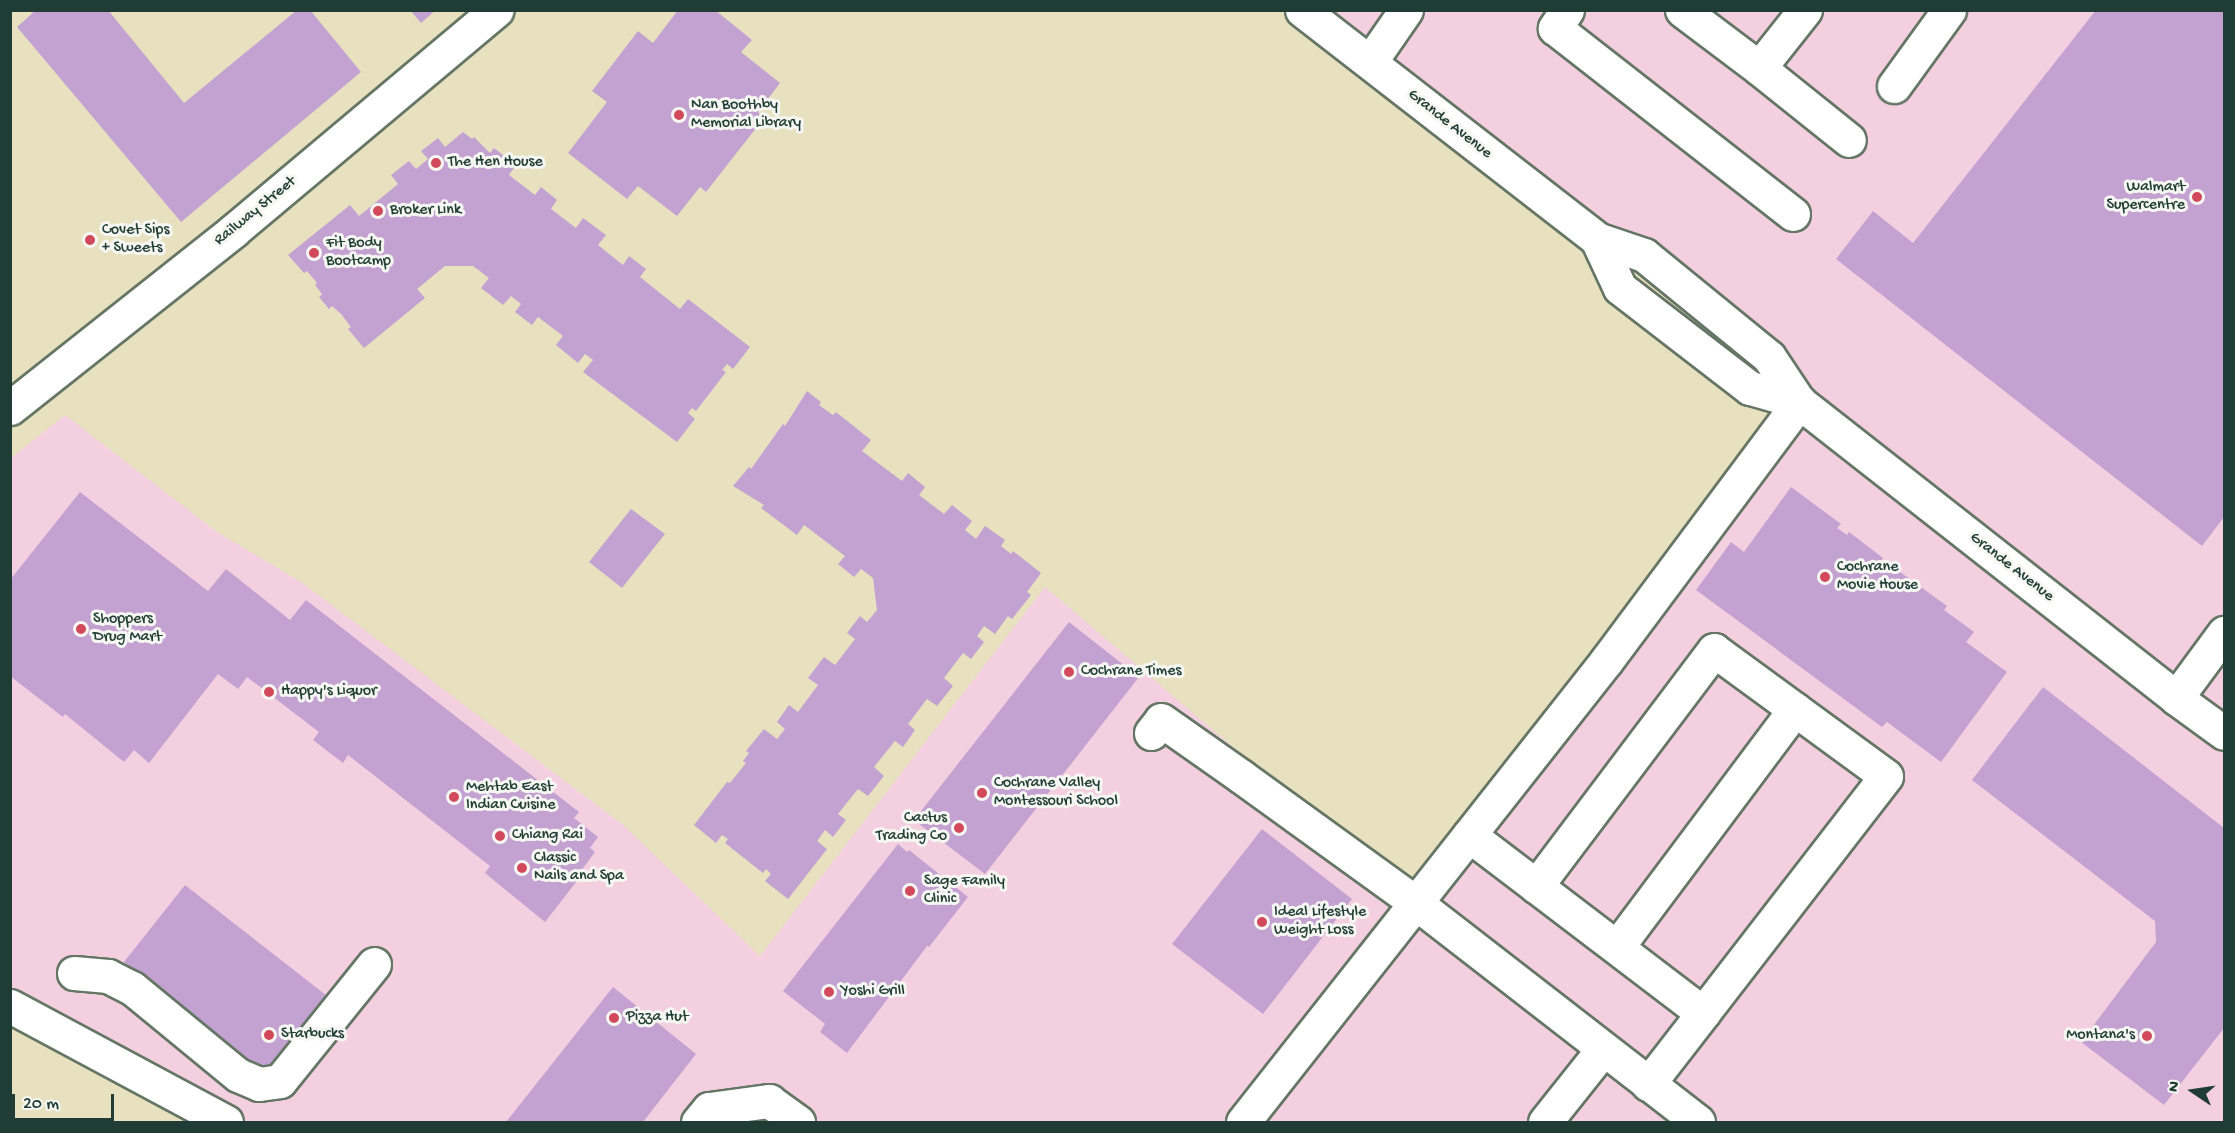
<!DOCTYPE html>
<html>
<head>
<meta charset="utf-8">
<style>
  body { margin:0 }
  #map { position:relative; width:2235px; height:1133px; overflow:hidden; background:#e7e1bf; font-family:"Gochi Hand",sans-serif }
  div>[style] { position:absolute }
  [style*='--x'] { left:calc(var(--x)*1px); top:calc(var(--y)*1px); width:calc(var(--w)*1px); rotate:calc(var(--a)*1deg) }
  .built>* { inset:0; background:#f3cfe0 }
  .building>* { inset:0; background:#c3a2d2 }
  .roads { filter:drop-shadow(2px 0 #657665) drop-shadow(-2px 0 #657665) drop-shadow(0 2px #657665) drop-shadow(0 -2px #657665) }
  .minor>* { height:33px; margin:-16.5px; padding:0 16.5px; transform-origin:16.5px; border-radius:16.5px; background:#fff }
  .dots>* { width:16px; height:16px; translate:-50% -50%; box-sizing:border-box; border:3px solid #f6f6f2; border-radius:50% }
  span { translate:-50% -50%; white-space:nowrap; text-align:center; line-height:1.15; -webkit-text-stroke:6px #f6f6f2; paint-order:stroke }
  .poi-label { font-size:16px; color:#1f3d34 }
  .left { translate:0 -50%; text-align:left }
  .right { translate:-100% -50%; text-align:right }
  .street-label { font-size:16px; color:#1f3d34 }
  .frame { position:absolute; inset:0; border:12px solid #1f3d34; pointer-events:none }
  .north { position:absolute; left:2163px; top:1061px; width:60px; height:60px; -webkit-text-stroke:4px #f6f6f2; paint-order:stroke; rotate:283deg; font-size:16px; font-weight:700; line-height:24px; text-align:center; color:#1f3d34 }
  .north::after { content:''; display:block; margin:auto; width:21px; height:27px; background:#1f3d34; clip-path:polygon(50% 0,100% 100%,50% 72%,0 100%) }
  .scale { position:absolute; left:12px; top:1094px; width:102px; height:27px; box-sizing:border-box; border:3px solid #1f3d34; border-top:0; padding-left:8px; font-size:18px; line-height:21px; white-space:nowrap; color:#1f3d34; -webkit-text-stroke:4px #f6f6f2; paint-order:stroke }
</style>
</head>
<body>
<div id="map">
  <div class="built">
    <div style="clip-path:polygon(1302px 11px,2224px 11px,2224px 1122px,228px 1122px,11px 1005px,11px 458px,65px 415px,217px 532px,301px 582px,622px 824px,760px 956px,1045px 587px,1416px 903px,1799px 402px,1597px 239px)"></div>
  </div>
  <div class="building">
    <div style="clip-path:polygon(36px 10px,108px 10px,184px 103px,297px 10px,310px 10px,361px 72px,181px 222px,17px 27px)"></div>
    <div style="clip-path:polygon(410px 10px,436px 10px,421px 23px)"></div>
    <div style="clip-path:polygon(678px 10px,715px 10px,752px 40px,741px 52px,780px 83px,758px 112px,764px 118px,706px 192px,700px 187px,677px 216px,638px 186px,627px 199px,568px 153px,607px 102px,592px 91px,638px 31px,653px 43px)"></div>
    <div style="clip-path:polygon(2096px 10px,2224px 10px,2224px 517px,2202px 546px,1836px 259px,1873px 211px,1913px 243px)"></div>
    <div style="clip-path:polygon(463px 132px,472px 139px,474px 137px,490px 153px,494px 148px,516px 165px,509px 175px,535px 195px,541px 187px,557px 200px,551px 209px,576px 228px,583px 218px,606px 235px,598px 245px,623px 265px,629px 256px,646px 269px,640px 277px,680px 309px,688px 299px,750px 347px,733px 369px,727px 364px,722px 370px,726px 372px,696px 411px,692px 408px,688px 413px,695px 419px,677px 442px,583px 372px,593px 360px,585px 354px,578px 363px,556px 345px,563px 336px,538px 317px,532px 325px,515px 312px,521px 304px,511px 296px,503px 305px,481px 288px,489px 278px,473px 266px,445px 266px,417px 289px,425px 298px,364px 348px,348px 329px,351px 327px,341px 314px,332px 306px,329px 309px,319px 297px,322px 294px,315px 285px,317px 283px,307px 271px,304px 273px,288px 255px,350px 205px,359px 216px,398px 184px,391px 175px,409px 161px,416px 169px,428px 159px,421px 151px,438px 138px,445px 147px)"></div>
    <div style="clip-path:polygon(807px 391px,821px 402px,819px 405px,833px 415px,836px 412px,871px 440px,862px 451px,902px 481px,908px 473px,925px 487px,919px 495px,944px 514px,952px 505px,972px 521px,965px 530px,976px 539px,985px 526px,1005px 540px,1001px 546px,1011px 554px,1013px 551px,1041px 573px,1027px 592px,1031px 595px,1012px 619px,1008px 616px,995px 634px,984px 626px,977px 636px,984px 642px,971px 659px,963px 653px,944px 678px,953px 686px,937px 706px,927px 699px,908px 724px,915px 730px,903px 747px,895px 741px,874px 767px,884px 776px,868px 796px,858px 789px,838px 814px,846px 820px,833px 837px,825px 830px,817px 841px,827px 849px,788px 899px,765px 881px,771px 874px,766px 869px,763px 873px,725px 843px,728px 839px,722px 835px,716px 843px,694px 825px,727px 782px,730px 783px,746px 763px,743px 761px,749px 753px,746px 751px,764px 729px,777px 739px,785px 729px,777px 722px,789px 705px,798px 712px,818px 685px,808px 678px,824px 657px,835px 665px,855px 639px,847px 633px,860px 616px,867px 622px,877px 610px,873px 578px,861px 569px,854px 577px,838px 564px,845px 556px,804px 525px,797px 535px,761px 508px,764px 505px,733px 486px,749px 467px,751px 469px,783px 424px,785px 426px)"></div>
    <div style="clip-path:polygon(1791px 487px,1841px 524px,1837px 528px,1847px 535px,1849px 532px,1883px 558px,1880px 562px,1887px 566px,1889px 564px,1947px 606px,1944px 610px,1974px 632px,1966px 642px,2007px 672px,1941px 762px,1887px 722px,1882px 727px,1696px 590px,1731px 542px,1744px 552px)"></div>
    <div style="clip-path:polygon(80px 492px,208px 591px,226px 569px,290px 620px,306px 600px,579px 812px,574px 818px,598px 837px,590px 848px,595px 852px,578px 875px,580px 877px,545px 922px,485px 873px,490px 866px,348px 755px,343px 763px,313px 740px,319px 732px,247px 677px,238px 689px,218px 674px,149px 763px,134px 750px,124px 762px,65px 714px,63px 717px,10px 676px,10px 580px)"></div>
    <div style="clip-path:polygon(631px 509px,665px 534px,622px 588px,589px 562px)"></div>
    <div style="clip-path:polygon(1069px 622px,1139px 677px,985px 874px,914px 820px)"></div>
    <div style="clip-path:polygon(2043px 687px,2224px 828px,2224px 1028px,2164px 1105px,2081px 1042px,2156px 942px,2155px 921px,1972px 780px)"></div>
    <div style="clip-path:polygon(1262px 829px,1352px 899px,1263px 1014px,1172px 944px)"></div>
    <div style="clip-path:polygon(898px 844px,907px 852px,909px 850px,968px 897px,929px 947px,927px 946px,847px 1053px,820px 1032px,825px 1024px,783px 991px)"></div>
    <div style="clip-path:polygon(185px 885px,331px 999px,278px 1062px,258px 1067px,124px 962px)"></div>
    <div style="clip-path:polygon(613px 987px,696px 1054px,643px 1122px,506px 1122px)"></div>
  </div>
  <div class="roads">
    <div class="minor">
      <div style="--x:1302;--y:10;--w:373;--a:37.8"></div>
      <div style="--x:1597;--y:239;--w:50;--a:18.8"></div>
      <div style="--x:1644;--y:255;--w:161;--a:39.2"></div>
      <div style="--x:1769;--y:357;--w:54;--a:56.3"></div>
      <div style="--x:1799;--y:402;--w:479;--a:38.1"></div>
      <div style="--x:2176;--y:698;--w:59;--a:36.1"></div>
      <div style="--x:1567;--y:10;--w:22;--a:124"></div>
      <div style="--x:1555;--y:28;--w:302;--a:38"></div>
      <div style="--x:1682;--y:10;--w:96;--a:37"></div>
      <div style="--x:1759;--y:68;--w:74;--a:-51.6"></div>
      <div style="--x:1370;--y:62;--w:63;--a:-55.3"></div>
      <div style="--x:1759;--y:68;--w:115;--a:38.7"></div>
      <div style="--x:1894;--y:86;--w:94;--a:-54.1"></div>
      <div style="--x:1597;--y:239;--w:54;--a:64.9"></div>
      <div style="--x:1620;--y:288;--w:164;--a:37.6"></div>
      <div style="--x:1750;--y:388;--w:51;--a:15.9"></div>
      <div style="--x:10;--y:408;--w:285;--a:-38.4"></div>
      <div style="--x:233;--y:231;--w:344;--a:-40"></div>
      <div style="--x:2176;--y:698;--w:81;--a:-53.6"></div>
      <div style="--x:1151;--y:733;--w:16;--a:-52"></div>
      <div style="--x:1161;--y:720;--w:99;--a:35.1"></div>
      <div style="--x:1242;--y:777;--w:215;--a:35.9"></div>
      <div style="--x:1416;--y:903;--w:357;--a:37.8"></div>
      <div style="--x:1469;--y:835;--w:294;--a:37.3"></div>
      <div style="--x:1703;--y:1013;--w:299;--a:-52.3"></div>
      <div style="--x:1886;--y:776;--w:213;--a:-143.8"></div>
      <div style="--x:1714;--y:650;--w:296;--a:127"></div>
      <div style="--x:1617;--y:947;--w:297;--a:-53.2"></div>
      <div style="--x:74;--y:973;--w:34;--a:5"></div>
      <div style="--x:108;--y:976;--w:27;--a:27"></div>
      <div style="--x:132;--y:988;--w:137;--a:39.4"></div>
      <div style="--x:238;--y:1075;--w:23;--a:23"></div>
      <div style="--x:259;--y:1084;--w:21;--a:-8"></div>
      <div style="--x:280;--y:1081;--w:150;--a:-51.2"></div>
      <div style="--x:10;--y:1006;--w:245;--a:28.2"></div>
      <div style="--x:1648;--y:1084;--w:90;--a:-52.2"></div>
      <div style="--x:698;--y:1122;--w:17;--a:-50"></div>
      <div style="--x:709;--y:1109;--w:61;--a:-7.6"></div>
      <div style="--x:769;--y:1101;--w:36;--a:36"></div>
      <div style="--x:1243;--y:1122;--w:588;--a:-51.77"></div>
      <div style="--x:1607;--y:660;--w:322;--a:-53.3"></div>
      <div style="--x:1545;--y:1122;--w:93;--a:-51.5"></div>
    </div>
  </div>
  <div class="dots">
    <div style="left:679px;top:115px;background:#d1495b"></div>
    <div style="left:436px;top:163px;background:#d1495b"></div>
    <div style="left:2197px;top:197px;background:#d1495b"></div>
    <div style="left:378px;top:211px;background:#d1495b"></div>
    <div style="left:90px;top:240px;background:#d1495b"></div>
    <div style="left:314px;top:253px;background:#d1495b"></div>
    <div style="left:1825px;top:577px;background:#d1495b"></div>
    <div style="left:81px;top:629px;background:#d1495b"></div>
    <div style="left:1069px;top:672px;background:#d1495b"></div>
    <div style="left:269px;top:692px;background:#d1495b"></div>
    <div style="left:982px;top:793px;background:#d1495b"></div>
    <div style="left:454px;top:797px;background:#d1495b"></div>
    <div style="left:959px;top:828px;background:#d1495b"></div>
    <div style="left:500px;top:836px;background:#d1495b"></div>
    <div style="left:522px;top:868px;background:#d1495b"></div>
    <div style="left:910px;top:891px;background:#d1495b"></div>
    <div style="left:1262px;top:922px;background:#d1495b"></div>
    <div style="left:829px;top:992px;background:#d1495b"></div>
    <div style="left:614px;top:1018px;background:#d1495b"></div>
    <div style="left:269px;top:1035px;background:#d1495b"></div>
    <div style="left:2147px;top:1036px;background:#d1495b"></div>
  </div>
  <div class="poi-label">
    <span class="left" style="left:691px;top:115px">Nan Boothby<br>Memorial Library</span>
    <span class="left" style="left:448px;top:163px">The Hen House</span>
    <span class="right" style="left:2185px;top:197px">Walmart<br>Supercentre</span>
    <span class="left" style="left:390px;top:211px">Broker Link</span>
    <span class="left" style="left:102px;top:240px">Covet Sips<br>+ Sweets</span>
    <span class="left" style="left:326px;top:253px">Fit Body<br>Bootcamp</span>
    <span class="left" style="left:1837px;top:577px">Cochrane<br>Movie House</span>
    <span class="left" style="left:93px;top:629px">Shoppers<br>Drug Mart</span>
    <span class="left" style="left:1081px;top:672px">Cochrane Times</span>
    <span class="left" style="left:281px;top:692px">Happy's Liquor</span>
    <span class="left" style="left:994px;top:793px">Cochrane Valley<br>Montessouri School</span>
    <span class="left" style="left:466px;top:797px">Mehtab East<br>Indian Cuisine</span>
    <span class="right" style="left:947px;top:828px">Cactus<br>Trading Co</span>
    <span class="left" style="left:512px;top:836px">Chiang Rai</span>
    <span class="left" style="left:534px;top:868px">Classic<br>Nails and Spa</span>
    <span class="left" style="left:924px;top:891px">Sage Family<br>Clinic</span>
    <span class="left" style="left:1274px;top:922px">Ideal Lifestyle<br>Weight Loss</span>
    <span class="left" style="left:841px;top:992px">Yoshi Grill</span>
    <span class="left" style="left:626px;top:1018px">Pizza Hut</span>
    <span class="left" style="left:281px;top:1035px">Starbucks</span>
    <span class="right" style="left:2135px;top:1036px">Montana's</span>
  </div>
  <div class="street-label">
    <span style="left:1449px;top:125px;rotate:38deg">Grande Avenue</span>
    <span style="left:256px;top:212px;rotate:-39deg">Railway Street</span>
    <span style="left:2011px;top:568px;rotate:38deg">Grande Avenue</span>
  </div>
  <div class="frame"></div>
  <div class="north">N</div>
  <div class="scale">20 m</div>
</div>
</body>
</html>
